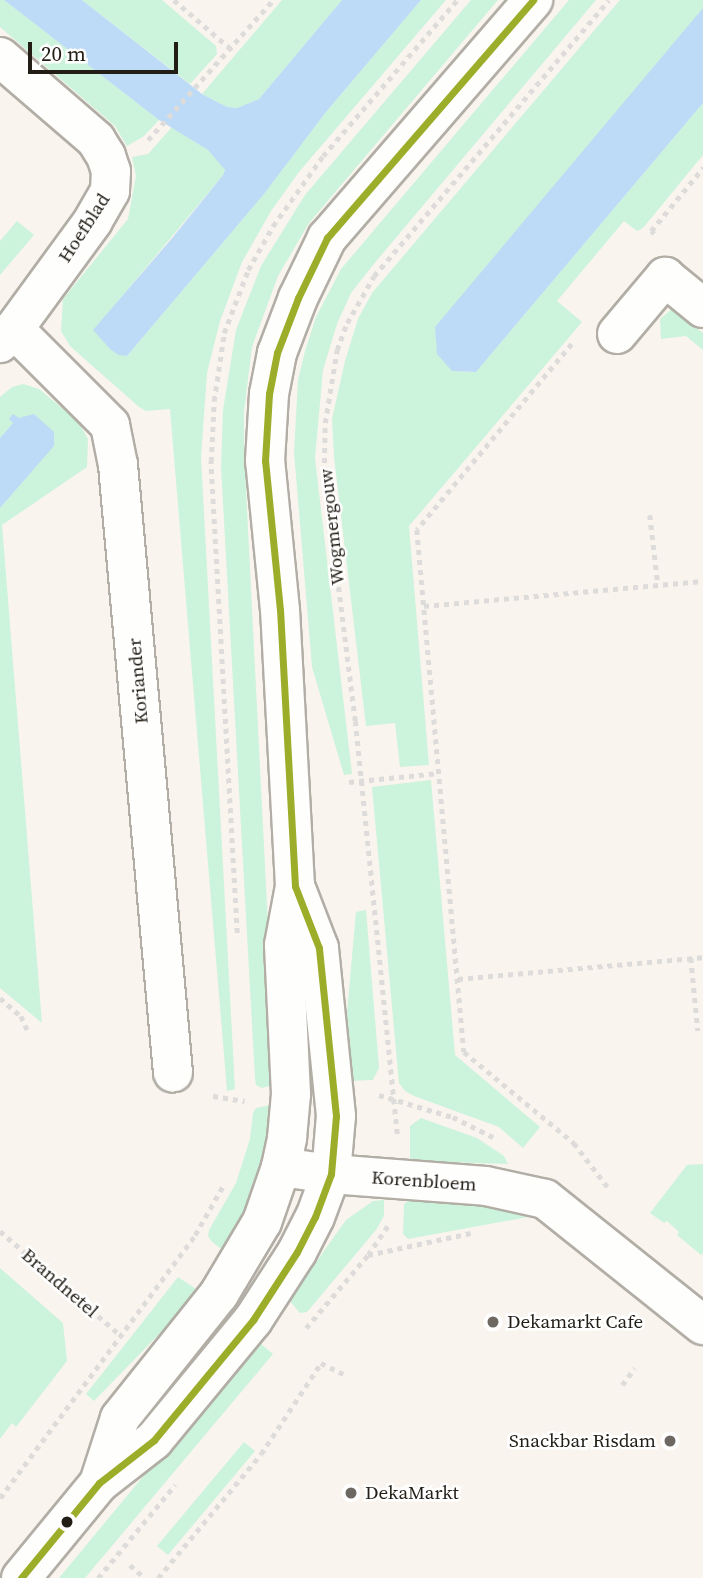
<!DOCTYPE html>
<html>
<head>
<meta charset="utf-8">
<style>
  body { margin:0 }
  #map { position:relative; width:703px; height:1578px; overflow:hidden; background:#f9f5ee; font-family:"Source Serif 4",serif }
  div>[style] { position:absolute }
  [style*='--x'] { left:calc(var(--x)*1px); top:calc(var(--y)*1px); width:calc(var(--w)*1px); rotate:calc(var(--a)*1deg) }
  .green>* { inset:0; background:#ccf3db }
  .water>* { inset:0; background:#bddbf6 }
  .path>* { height:4.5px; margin-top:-2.25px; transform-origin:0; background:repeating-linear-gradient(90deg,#dedcda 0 5px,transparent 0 10px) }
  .roads { filter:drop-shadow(2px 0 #b2aea6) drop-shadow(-2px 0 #b2aea6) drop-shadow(0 2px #b2aea6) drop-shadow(0 -2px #b2aea6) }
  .street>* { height:38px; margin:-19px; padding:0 19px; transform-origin:19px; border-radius:19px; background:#fefefc }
  .secondary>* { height:38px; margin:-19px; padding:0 19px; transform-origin:19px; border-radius:19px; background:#fefefc }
  .bus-1>* { height:7px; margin:-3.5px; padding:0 3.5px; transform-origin:3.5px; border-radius:3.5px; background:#9cad2a }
  .dots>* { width:19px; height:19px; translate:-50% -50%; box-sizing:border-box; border:4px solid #fff; border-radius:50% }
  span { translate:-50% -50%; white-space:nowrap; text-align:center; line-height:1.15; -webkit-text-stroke:5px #fff; paint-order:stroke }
  .street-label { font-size:19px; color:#221e16 }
  .poi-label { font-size:19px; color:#221e16 }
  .left { translate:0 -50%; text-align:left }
  .right { translate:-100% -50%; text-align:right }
  .scale { position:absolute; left:28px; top:42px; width:150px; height:32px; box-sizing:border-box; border:4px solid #221e16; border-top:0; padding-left:9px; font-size:21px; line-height:24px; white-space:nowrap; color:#221e16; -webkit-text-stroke:5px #fff; paint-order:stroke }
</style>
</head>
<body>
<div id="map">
  <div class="green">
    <div style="clip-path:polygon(0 0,4px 0,159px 120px,144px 136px,127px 146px,115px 126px,0 27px)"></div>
    <div style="clip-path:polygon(82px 0,162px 0,216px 46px,217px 54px,190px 84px)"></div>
    <div style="clip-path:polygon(282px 0,342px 0,259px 99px,237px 108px,227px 107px,202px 94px)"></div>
    <div style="clip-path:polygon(421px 0,446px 0,299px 172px,271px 211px,242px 262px,220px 321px,207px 373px,201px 457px,235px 1089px,227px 1091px,170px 409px,146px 411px,139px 407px,70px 346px,61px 331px,63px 299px,128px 219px,136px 176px,132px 157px,148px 154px,172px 127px,208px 150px,219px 160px,225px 170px,223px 175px,94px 330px,127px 356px,264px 194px,326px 112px)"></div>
    <div style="clip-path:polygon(471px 0,498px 0,309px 223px,278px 276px,252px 347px,244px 412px,244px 450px,276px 1084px,262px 1088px,256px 1085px,255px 1078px,221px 467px,223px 410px,236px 330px,261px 266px,305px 195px)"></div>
    <div style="clip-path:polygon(569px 0,596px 0,373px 265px,351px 293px,337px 324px,323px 370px,315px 458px,352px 774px,344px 775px,312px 667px,294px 452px,298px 380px,305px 351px,316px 317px,341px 269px)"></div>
    <div style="clip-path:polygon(620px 0,703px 0,703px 8px,452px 371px,476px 372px,703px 103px,703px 155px,643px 228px,637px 231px,624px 221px,557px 301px,582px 322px,409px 526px,429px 765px,400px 767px,395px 723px,366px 726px,334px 457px,332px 419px,345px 361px,358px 319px,372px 293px)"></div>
    <div style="clip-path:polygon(17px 221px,34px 235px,0 275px,0 241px)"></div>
    <div style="clip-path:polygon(672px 309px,703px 333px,703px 350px,686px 336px,661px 339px,660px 319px)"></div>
    <div style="clip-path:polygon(23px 384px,39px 389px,78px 421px,88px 439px,87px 467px,2px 525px,42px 1023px,0 988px,0 508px,53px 446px,13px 423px,0 438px,0 397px,12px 387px)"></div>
    <div style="clip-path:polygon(431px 780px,455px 1055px,540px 1127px,523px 1148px,499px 1127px,414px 1096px,405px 1091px,399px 1083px,372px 787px)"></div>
    <div style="clip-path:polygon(366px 910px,379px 1068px,373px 1080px,350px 1081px,345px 1035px,356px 912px)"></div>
    <div style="clip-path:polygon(270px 1105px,275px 1108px,264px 1171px,227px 1253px,212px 1242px,208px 1236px,209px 1230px,236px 1183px,250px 1139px,253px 1113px,256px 1108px)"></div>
    <div style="clip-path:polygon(421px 1118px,477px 1138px,504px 1156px,508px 1164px,410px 1161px,410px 1126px)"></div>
    <div style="clip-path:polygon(703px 1164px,703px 1253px,701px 1255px,677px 1235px,679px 1232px,667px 1221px,664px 1223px,650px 1213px,687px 1165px)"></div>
    <div style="clip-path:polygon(384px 1200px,384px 1216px,376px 1230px,307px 1312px,300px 1313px,289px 1300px,346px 1220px,373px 1201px)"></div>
    <div style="clip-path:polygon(408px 1201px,506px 1206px,529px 1213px,528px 1217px,408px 1239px,403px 1234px,404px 1204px)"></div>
    <div style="clip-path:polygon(0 1268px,63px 1323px,67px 1361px,16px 1427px,12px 1423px,0 1439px)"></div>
    <div style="clip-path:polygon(178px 1277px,196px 1289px,197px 1295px,94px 1401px,86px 1394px)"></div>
    <div style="clip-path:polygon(256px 1340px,273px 1354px,85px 1578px,59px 1578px)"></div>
    <div style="clip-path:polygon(244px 1442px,255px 1451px,168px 1555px,157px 1546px)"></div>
  </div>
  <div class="water">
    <div style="clip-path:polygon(4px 0,82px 0,202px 94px,227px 107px,237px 108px,259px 99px,342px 0,421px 0,326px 112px,264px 194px,127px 356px,119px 355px,111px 350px,93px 330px,173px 237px,223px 175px,225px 170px,208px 150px,159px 120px)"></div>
    <div style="clip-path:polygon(703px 8px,703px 103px,476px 372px,452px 371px,437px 354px,435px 327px)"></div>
    <div style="clip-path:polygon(13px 414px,19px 418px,34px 414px,54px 432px,54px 446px,0 508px,0 438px,13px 423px,9px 419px)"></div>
  </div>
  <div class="path">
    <div style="--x:174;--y:0;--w:75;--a:40.7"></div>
    <div style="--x:148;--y:140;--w:188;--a:-48.2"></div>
    <div style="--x:654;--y:234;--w:4;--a:-135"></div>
    <div style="--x:651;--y:231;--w:82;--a:-50.5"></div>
    <div style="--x:572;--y:344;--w:242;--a:129.8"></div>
    <div style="--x:417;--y:530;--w:524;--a:84.86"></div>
    <div style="--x:464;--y:1052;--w:143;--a:39.6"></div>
    <div style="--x:574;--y:1143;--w:59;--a:52.5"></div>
    <div style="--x:650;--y:515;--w:70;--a:83.5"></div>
    <div style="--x:424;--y:606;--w:280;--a:-5.1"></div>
    <div style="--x:349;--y:782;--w:90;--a:-5.7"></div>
    <div style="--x:237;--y:933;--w:472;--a:-93.2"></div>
    <div style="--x:211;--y:462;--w:61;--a:-87.2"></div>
    <div style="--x:214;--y:401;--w:69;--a:-81.6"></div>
    <div style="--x:224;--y:333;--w:67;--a:-69.1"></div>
    <div style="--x:248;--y:270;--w:51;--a:-60.4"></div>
    <div style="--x:273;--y:226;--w:86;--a:-54.5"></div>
    <div style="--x:323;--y:156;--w:206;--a:-49.3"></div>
    <div style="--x:691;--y:958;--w:73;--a:84.5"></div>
    <div style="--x:458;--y:979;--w:246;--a:-5.1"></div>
    <div style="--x:0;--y:998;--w:28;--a:41"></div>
    <div style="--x:21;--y:1016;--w:17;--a:65"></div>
    <div style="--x:379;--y:1095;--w:77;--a:16.6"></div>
    <div style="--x:453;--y:1117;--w:47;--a:26.6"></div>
    <div style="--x:213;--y:1096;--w:32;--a:9"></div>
    <div style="--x:397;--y:1134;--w:415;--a:-95.8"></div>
    <div style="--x:355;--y:721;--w:250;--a:-97.1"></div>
    <div style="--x:324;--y:473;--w:50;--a:-88.9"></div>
    <div style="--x:325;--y:423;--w:74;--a:-80.7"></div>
    <div style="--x:337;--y:350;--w:29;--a:-70"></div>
    <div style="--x:347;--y:323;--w:54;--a:-60.1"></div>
    <div style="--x:374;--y:276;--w:362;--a:-49.6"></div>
    <div style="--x:0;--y:1231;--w:157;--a:40.9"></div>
    <div style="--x:368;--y:1255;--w:105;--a:-12.1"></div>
    <div style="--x:306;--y:1328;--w:96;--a:-49.7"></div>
    <div style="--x:368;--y:1255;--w:36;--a:-56"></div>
    <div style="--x:622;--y:1385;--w:21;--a:-53"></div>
    <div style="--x:0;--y:1498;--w:327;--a:-53.4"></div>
    <div style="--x:195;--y:1235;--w:56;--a:-60.3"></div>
    <div style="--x:130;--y:1565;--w:20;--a:41"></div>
    <div style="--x:98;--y:1578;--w:121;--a:-50.4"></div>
    <div style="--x:158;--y:1578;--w:161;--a:-50.3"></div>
    <div style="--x:261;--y:1454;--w:109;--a:-56.6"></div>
    <div style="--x:321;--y:1363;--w:25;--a:26"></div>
  </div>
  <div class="roads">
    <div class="street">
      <div style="--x:0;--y:57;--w:127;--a:40.8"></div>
      <div style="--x:96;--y:140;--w:19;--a:58"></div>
      <div style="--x:106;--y:156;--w:16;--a:72"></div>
      <div style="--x:111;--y:171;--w:20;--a:93"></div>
      <div style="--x:110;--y:191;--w:34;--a:120"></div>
      <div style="--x:93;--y:221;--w:134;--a:126.2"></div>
      <div style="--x:14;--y:329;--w:20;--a:135"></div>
      <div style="--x:14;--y:329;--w:136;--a:45"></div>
      <div style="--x:110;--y:425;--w:41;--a:78.7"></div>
      <div style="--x:118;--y:465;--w:610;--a:84.83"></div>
      <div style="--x:617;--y:334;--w:75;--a:-49.9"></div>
      <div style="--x:665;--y:277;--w:49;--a:39.2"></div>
      <div style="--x:281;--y:1167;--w:50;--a:8"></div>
      <div style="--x:331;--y:1174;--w:155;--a:4.4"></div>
      <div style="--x:486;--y:1186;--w:60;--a:12.4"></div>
      <div style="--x:545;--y:1199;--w:202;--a:38.6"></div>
    </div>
    <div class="secondary">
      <div style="--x:99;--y:1483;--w:68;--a:-72.1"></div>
      <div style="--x:120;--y:1418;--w:159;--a:-51.4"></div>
      <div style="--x:219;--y:1294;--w:84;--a:-59.2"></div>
      <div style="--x:262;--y:1222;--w:58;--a:-70.9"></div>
      <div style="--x:281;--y:1167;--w:30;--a:-78"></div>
      <div style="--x:287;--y:1138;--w:44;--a:-84.8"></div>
      <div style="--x:291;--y:1094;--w:149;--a:-92.7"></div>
      <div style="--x:284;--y:945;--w:60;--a:-79.4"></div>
      <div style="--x:295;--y:886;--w:276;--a:-93.1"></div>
      <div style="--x:280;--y:610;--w:150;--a:-95.7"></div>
      <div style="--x:265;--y:461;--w:67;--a:-86.6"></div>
      <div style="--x:269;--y:394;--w:42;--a:-79"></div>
      <div style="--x:277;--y:353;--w:59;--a:-69.1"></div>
      <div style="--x:298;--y:298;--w:67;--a:-64.2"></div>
      <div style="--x:327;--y:238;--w:315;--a:-49.1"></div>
      <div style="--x:21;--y:1578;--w:123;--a:-50.6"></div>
      <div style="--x:99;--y:1483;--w:70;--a:-38"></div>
      <div style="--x:154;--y:1440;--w:156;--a:-50.5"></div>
      <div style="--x:253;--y:1320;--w:81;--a:-57.1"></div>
      <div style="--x:297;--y:1252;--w:39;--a:-63"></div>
      <div style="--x:315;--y:1217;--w:46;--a:-69.6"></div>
      <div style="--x:331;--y:1174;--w:58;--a:-85.1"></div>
      <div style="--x:336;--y:1116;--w:169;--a:-95.8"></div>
      <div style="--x:319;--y:948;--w:66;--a:-111.2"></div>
    </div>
  </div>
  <div class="bus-1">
    <div style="--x:21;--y:1578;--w:123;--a:-50.6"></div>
    <div style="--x:99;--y:1483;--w:70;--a:-38"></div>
    <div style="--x:154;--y:1440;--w:156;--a:-50.5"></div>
    <div style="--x:253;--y:1320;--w:81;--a:-57.1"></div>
    <div style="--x:297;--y:1252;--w:39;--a:-63"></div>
    <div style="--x:315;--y:1217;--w:46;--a:-69.6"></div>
    <div style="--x:331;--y:1174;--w:58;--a:-85.1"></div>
    <div style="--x:336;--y:1116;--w:169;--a:-95.8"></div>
    <div style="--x:319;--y:948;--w:66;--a:-111.2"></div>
    <div style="--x:295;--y:886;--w:276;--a:-93.1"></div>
    <div style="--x:280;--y:610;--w:150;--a:-95.7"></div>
    <div style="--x:265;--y:461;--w:67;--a:-86.6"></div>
    <div style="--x:269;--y:394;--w:42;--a:-79"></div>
    <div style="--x:277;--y:353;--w:59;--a:-69.1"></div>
    <div style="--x:298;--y:298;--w:67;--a:-64.2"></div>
    <div style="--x:327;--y:238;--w:315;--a:-49.1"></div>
  </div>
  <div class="dots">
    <div style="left:493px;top:1322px;background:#6d6962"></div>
    <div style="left:670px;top:1441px;background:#6d6962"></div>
    <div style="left:351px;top:1493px;background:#6d6962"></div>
    <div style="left:67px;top:1522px;background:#221e16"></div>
  </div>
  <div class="street-label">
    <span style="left:84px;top:228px;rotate:-57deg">Hoefblad</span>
    <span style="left:332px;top:527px;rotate:-96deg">Wogmergouw</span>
    <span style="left:138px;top:681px;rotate:-95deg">Koriander</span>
    <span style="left:424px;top:1181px;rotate:4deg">Korenbloem</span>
    <span style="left:60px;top:1283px;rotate:41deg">Brandnetel</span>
  </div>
  <div class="poi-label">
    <span class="left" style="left:507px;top:1322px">Dekamarkt Cafe</span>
    <span class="right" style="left:656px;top:1441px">Snackbar Risdam</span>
    <span class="left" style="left:365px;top:1493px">DekaMarkt</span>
  </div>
  <div class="scale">20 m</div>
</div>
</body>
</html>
